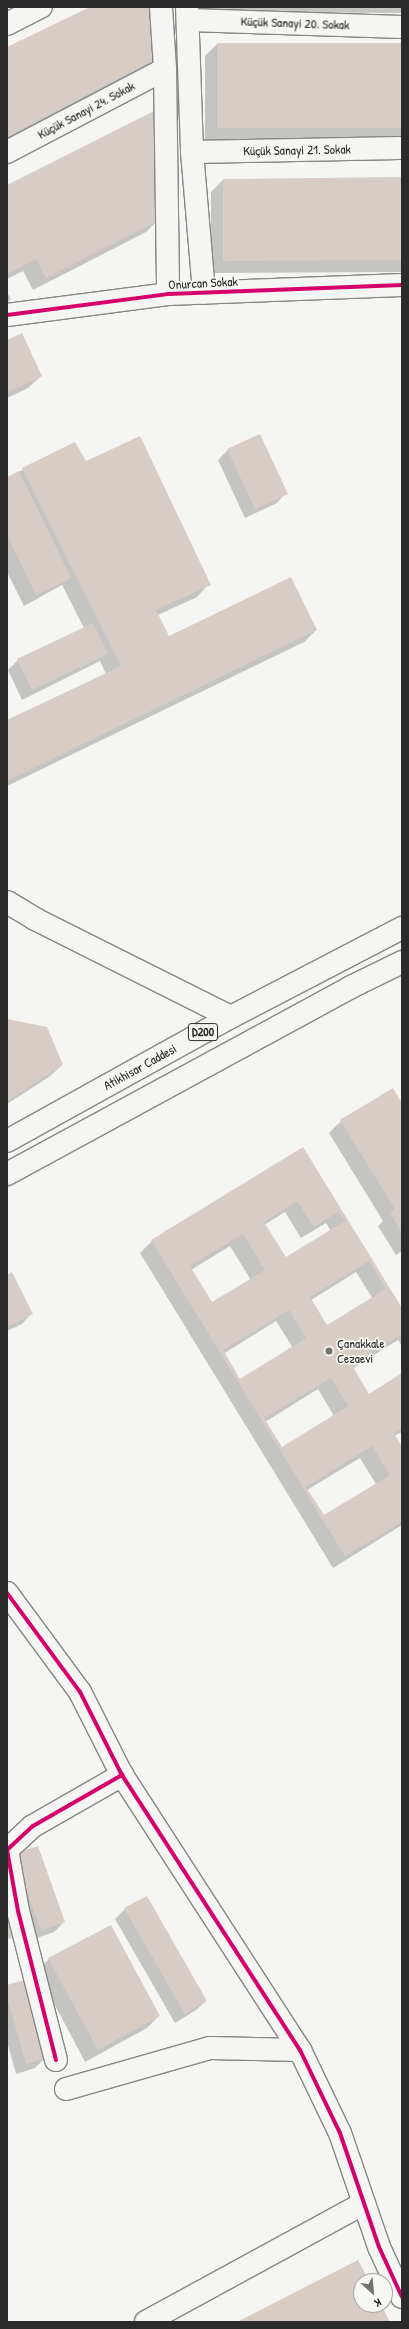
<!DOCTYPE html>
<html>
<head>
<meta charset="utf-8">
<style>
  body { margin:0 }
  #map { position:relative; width:409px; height:2329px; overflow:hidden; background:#f5f5f3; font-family:"Patrick Hand",sans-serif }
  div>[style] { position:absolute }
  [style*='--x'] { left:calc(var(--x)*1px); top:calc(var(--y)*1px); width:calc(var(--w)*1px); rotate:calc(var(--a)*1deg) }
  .shadow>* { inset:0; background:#0003 }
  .building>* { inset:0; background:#d7cdc6 }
  .roads { filter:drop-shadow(1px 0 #868685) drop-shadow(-1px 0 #868685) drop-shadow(0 1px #868685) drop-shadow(0 -1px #868685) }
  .minor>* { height:22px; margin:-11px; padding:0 11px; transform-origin:11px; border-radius:11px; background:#f5f5f3 }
  .highway>* { height:22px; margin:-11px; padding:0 11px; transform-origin:11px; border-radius:11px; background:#f5f5f3 }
  .cycleway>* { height:4px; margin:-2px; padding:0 2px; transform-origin:2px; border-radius:2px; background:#d6006c }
  .dots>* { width:11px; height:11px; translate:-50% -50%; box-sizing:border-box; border:2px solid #f6f6f2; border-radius:50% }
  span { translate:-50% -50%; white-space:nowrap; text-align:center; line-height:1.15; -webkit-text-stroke:3.5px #f6f6f2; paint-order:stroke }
  .shield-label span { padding:1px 3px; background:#f6f6f2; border:1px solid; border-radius:3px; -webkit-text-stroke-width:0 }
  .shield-label { font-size:12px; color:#2b2b2b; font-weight:700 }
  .street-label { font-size:13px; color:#2b2b2b }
  .poi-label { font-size:13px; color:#2b2b2b }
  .left { translate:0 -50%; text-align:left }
  .frame { position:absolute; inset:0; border:8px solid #2b2b2b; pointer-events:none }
  .north { position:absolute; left:353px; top:2273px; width:40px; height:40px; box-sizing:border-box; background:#f6f6f2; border:1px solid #a5a5a2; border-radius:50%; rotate:153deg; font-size:11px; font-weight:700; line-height:16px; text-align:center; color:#2b2b2b }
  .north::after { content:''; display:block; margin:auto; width:14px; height:18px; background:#727271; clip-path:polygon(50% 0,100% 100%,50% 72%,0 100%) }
</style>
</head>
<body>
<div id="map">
  <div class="shadow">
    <div style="clip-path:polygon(93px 7px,156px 57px,144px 70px,7px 142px,7px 48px)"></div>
    <div style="clip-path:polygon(191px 7px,402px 7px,402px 13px,191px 12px)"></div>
    <div style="clip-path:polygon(217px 44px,402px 44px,402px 140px,205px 140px,205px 56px)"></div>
    <div style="clip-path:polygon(402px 178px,402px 272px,211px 273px,211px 192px,223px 180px)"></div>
    <div style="clip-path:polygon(7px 186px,159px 219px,146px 232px,33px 290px,23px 271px,7px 279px)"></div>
    <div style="clip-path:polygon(7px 292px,11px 299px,7px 303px)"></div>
    <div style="clip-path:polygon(7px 341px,41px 376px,28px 388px,7px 398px)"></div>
    <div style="clip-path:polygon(75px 443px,85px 463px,209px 584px,197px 597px,158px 615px,169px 637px,316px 630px,304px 642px,7px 786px,7px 721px,106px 674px,100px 661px,22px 700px,8px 670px,18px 660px,84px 628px,62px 585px,24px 606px,7px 572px,7px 478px)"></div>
    <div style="clip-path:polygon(228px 450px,286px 493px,277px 503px,245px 518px,218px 460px)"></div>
    <div style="clip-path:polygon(7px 1020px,62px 1065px,49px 1077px,7px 1104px)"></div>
    <div style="clip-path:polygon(402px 1105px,402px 1251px,396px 1255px,378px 1226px,383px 1221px,329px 1133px,341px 1121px)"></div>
    <div style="clip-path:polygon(evenodd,303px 1148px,402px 1310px,402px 1346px,398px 1340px,353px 1368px,369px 1395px,402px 1375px,402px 1432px,394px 1436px,402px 1449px,402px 1525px,333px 1568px,140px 1253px,152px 1241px,303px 1148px,285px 1212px,301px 1238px,326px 1223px,331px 1231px,285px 1259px,264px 1225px,285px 1212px,303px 1148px,230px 1246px,251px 1280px,212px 1304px,191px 1270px,230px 1246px,303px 1148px,356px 1272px,373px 1299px,327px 1327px,311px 1300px,356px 1272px,303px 1148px,276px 1321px,293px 1348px,240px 1380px,223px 1354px,276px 1321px,303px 1148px,318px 1389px,334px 1416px,282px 1448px,265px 1422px,318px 1389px,303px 1148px,360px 1458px,376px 1484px,323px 1516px,307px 1490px,360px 1458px)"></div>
    <div style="clip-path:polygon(7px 1276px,31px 1314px,22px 1324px,7px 1331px)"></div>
    <div style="clip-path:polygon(7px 1862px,64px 1922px,54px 1932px,31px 1940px)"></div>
    <div style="clip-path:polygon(125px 1909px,206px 2001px,196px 2010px,175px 2023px,115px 1919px)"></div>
    <div style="clip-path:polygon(49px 1959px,159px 2016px,147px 2028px,85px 2062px,37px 1971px)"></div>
    <div style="clip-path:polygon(7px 1986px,45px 2058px,35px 2068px,16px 2074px,7px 2041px)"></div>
  </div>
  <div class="building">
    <div style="clip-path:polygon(90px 7px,152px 7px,157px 58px,7px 137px,7px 47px)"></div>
    <div style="clip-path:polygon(217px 43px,402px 43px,402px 128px,217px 128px)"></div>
    <div style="clip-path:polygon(156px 110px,160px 220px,46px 278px,36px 259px,7px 274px,7px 185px)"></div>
    <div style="clip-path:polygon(402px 177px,402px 260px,223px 261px,223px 179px)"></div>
    <div style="clip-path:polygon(22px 333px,42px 376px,7px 393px,7px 340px)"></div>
    <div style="clip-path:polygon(260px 434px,288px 494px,255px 509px,227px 449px)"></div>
    <div style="clip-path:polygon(140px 436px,211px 585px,156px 610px,169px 636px,291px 577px,317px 630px,7px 781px,7px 720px,121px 666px,22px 468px,75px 442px,86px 461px)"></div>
    <div style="clip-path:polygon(19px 471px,71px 578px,36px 595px,7px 535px,7px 477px)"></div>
    <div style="clip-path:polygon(93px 623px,108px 654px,32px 690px,17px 659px)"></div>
    <div style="clip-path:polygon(7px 1019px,47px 1027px,63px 1065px,7px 1101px)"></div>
    <div style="clip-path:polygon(393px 1088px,402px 1103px,402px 1233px,390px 1213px,395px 1209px,340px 1120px)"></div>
    <div style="clip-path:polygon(evenodd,303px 1147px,402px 1308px,402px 1334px,352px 1365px,369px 1394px,402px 1373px,402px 1428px,394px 1433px,402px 1447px,402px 1522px,345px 1556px,151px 1240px,303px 1147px,297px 1201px,314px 1227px,339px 1211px,345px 1221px,286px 1257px,264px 1222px,297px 1201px,303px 1147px,243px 1234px,265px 1270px,212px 1302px,190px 1266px,243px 1234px,303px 1147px,369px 1261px,386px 1289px,327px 1325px,310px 1297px,369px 1261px,303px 1147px,289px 1310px,306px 1338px,240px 1379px,223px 1350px,289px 1310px,303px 1147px,331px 1378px,348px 1406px,282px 1447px,264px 1418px,331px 1378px,303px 1147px,372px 1446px,390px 1475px,324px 1515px,306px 1487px,372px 1446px)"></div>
    <div style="clip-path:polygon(12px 1272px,33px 1314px,7px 1327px,7px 1275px)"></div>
    <div style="clip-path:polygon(38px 1846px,65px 1922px,41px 1931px,14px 1854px)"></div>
    <div style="clip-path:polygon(147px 1896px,207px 2001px,185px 2014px,124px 1908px)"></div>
    <div style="clip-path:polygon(7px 1918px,12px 1938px,7px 1939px)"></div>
    <div style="clip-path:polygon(111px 1925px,160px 2016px,98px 2050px,48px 1958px)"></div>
    <div style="clip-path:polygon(24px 1980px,46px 2059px,26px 2064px,7px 1997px,7px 1985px)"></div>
    <div style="clip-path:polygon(358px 2260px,369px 2281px,361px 2281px,361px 2305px,381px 2305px,390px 2322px,237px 2322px)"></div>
  </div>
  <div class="roads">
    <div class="minor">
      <div style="--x:161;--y:7;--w:62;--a:86.3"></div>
      <div style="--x:165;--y:69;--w:225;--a:89.2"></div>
      <div style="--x:187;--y:7;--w:145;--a:88"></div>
      <div style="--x:192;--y:152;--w:141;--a:85.1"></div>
      <div style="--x:188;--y:20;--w:214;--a:1.9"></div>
      <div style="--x:7;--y:24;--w:38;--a:-27"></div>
      <div style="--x:7;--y:152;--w:178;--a:-27.7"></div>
      <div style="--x:192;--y:152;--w:210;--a:-1.1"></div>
      <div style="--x:7;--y:315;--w:162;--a:-7.4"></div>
      <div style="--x:168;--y:294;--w:234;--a:-2.2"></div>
      <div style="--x:7;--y:902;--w:33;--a:31"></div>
      <div style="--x:35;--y:919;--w:219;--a:26.6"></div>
      <div style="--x:7;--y:1593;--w:123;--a:53.6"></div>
      <div style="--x:80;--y:1692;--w:93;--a:63.2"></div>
      <div style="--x:122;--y:1775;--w:328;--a:57.1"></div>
      <div style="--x:300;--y:2050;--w:92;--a:64.3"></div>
      <div style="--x:340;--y:2133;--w:120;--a:71.1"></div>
      <div style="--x:379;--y:2247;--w:55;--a:65.3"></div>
      <div style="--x:56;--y:2060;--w:154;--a:-104.3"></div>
      <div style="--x:18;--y:1911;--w:62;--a:-100.2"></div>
      <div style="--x:7;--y:1850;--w:35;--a:-43"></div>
      <div style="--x:33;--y:1826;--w:103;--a:-29.8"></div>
      <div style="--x:66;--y:2089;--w:150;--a:-15.9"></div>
      <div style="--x:210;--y:2048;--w:90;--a:1.3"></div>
      <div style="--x:146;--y:2322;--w:248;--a:-28.6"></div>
    </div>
    <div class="highway">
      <div style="--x:7;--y:1141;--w:256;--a:-29"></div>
      <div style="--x:231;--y:1017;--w:193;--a:-27.5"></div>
      <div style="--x:7;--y:1174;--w:392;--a:-28.5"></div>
      <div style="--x:351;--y:987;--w:57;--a:-26.1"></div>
    </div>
  </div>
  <div class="cycleway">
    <div style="--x:7;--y:315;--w:162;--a:-7.4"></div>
    <div style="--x:168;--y:294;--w:234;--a:-2.2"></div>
    <div style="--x:7;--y:1593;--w:123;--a:53.6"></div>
    <div style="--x:80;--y:1692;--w:93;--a:63.2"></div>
    <div style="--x:122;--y:1775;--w:328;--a:57.1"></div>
    <div style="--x:300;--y:2050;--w:92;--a:64.3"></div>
    <div style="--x:340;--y:2133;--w:120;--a:71.1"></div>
    <div style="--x:379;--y:2247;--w:55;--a:65.3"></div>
    <div style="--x:56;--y:2060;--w:154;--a:-104.3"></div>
    <div style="--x:18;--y:1911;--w:62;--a:-100.2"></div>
    <div style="--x:7;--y:1850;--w:35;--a:-43"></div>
    <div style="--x:33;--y:1826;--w:103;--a:-29.8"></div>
  </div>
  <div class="dots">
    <div style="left:329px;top:1351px;background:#727271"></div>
  </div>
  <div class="shield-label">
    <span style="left:203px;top:1032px">D200</span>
  </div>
  <div class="street-label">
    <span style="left:295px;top:23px;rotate:2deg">Küçük Sanayi 20. Sokak</span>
    <span style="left:86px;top:110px;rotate:-28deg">Küçük Sanayi 24. Sokak</span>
    <span style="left:297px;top:150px;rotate:-1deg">Küçük Sanayi 21. Sokak</span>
    <span style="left:203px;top:283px;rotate:-3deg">Onurcan Sokak</span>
    <span style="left:140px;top:1067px;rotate:-29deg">Atikhisar Caddesi</span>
  </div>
  <div class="poi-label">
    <span class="left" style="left:337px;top:1351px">Çanakkale<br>Cezaevi</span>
  </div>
  <div class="frame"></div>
  <div class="north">K</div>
</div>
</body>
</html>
